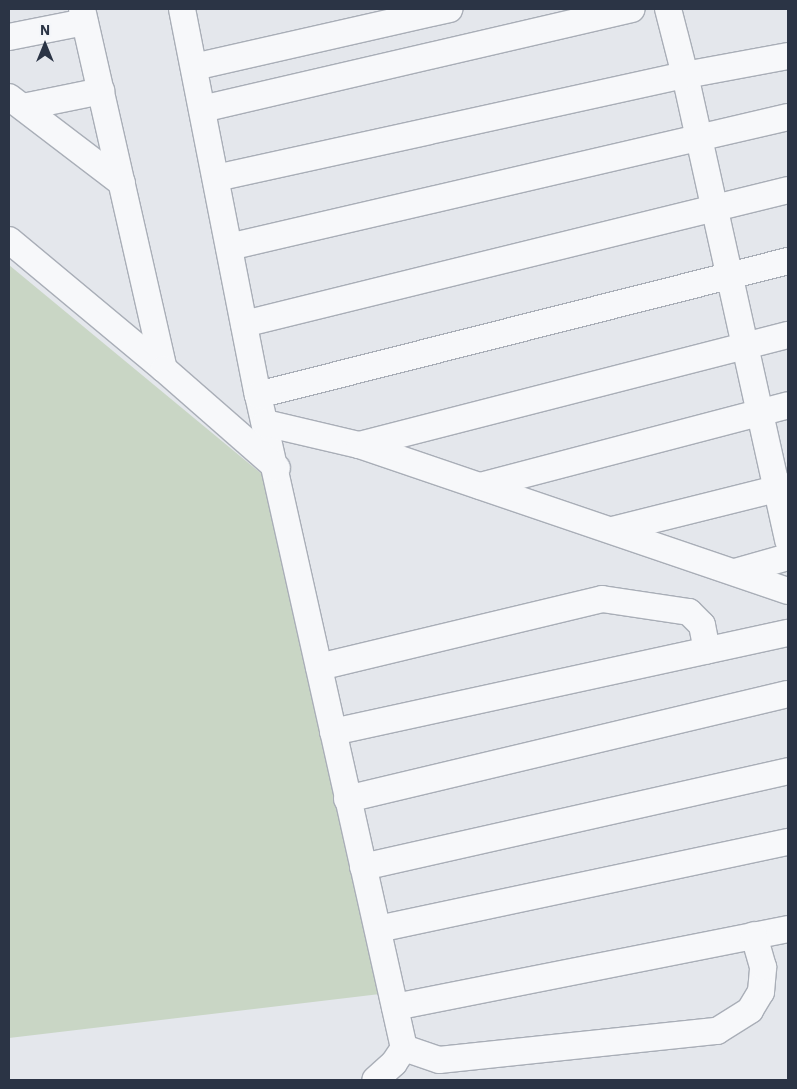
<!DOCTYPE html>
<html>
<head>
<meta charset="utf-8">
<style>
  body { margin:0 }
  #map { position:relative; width:797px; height:1089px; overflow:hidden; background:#e4e7ec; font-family:"IBM Plex Sans",sans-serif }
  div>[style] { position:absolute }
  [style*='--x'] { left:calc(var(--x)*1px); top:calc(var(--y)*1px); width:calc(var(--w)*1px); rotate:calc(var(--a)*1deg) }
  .green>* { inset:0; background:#c9d6c5 }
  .roads { filter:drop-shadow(1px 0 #a9aeb7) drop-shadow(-1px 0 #a9aeb7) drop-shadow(0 1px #a9aeb7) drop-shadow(0 -1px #a9aeb7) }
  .minor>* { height:26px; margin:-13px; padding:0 13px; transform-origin:13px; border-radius:13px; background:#f7f8fa }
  span { translate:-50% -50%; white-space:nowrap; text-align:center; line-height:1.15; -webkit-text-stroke:4px #f4f6f9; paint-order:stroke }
  .frame { position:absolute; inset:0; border:10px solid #2b3445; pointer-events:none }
  .north { position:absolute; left:20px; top:20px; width:50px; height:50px; -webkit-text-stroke:4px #f4f6f9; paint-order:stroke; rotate:0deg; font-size:14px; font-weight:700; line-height:20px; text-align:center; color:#2b3445 }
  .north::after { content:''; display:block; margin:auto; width:18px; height:22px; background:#2b3445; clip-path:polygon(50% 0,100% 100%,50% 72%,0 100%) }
</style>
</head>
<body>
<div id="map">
  <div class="green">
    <div style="clip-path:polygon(9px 265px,263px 475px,380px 994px,9px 1038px)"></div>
  </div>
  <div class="roads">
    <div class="minor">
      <div style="--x:82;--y:9;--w:369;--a:77.2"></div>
      <div style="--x:182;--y:9;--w:393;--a:78.9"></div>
      <div style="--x:258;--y:395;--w:669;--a:77.4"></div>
      <div style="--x:404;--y:1048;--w:18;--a:124"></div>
      <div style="--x:394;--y:1063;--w:25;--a:138"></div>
      <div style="--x:9;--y:37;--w:77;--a:-11.2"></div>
      <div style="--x:788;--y:56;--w:105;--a:169.5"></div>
      <div style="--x:685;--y:75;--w:477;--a:77.5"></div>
      <div style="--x:194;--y:67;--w:262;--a:-12.8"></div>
      <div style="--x:9;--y:97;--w:142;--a:37.3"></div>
      <div style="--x:23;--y:107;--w:80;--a:-11.6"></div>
      <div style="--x:202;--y:109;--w:441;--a:-13.1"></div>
      <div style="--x:216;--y:178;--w:480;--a:-12.4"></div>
      <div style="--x:685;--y:75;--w:68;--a:-104.4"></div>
      <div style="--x:9;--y:240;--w:202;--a:39.8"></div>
      <div style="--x:164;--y:369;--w:150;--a:41.2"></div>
      <div style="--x:229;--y:247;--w:574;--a:-13.09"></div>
      <div style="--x:244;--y:324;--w:560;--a:-13.84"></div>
      <div style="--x:258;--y:395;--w:547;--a:-14.19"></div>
      <div style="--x:265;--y:423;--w:97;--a:13.2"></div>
      <div style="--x:359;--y:445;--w:453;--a:18.8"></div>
      <div style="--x:359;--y:445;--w:443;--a:-14.4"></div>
      <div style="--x:480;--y:486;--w:318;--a:-14.7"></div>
      <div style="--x:612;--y:530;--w:181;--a:-14"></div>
      <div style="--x:735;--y:572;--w:55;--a:-15.8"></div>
      <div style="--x:319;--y:667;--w:291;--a:-13.5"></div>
      <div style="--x:602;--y:599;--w:88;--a:8.5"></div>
      <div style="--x:689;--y:612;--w:18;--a:45"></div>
      <div style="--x:702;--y:625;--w:26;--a:79"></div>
      <div style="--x:333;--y:732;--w:466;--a:-12.3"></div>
      <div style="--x:347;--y:799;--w:453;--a:-13.4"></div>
      <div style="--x:363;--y:867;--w:436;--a:-12.7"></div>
      <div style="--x:378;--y:929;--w:419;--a:-12"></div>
      <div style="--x:395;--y:1007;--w:401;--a:-11.2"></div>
      <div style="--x:404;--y:1048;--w:37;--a:19"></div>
      <div style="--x:439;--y:1060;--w:280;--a:-6"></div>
      <div style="--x:717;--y:1031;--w:39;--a:-32"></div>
      <div style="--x:750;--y:1010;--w:21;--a:-59"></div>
      <div style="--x:761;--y:992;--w:25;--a:-85"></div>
      <div style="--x:763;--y:967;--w:33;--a:-106"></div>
    </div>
  </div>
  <div class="frame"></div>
  <div class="north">N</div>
</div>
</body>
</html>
